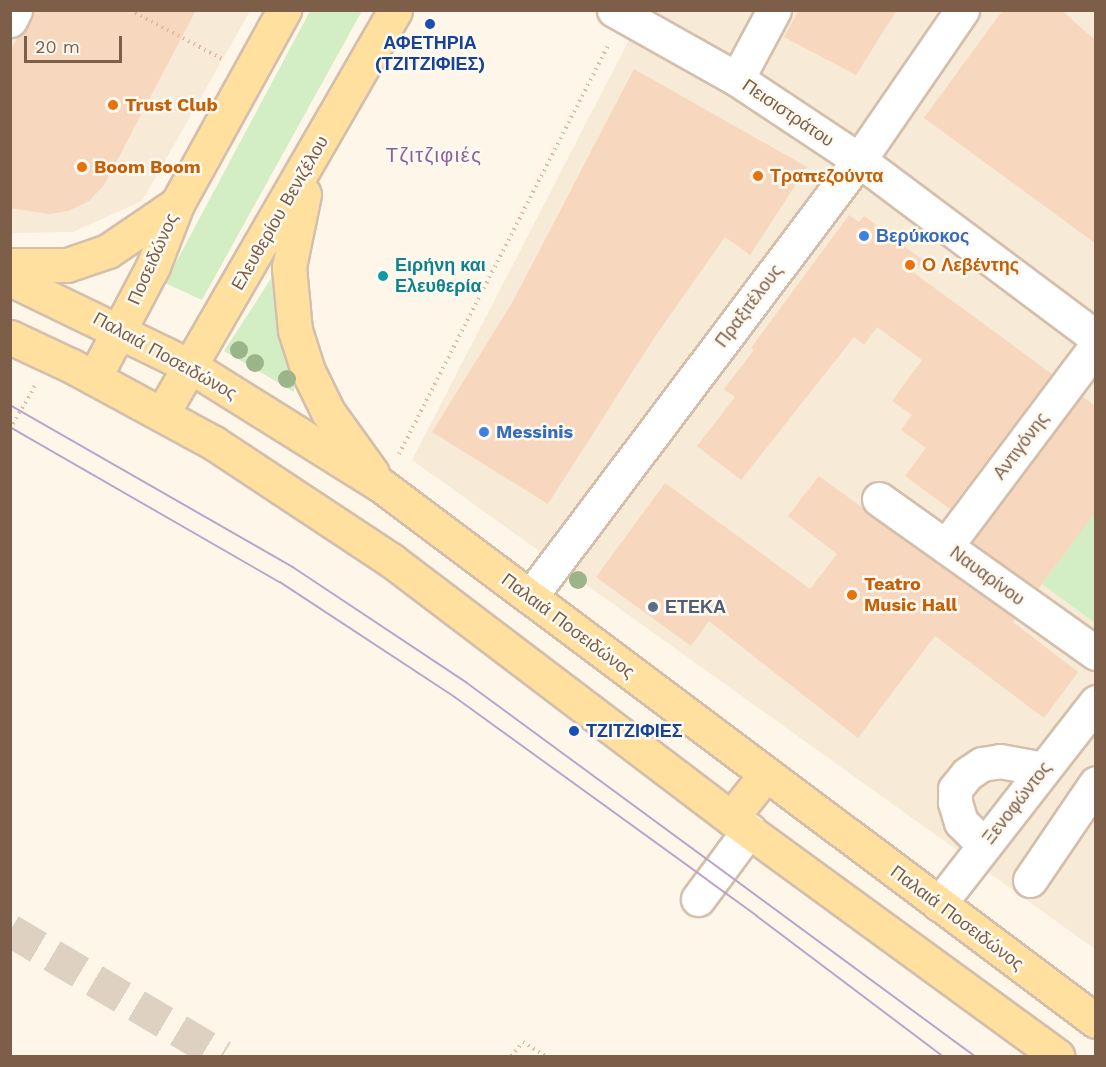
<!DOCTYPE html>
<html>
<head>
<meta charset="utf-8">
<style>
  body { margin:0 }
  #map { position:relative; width:1106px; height:1067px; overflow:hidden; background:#fef7e9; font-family:"Work Sans",sans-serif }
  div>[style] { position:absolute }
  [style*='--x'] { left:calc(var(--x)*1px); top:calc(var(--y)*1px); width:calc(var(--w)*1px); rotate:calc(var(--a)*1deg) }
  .residential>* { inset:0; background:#f7ead6 }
  .green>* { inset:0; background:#d3eec5 }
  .building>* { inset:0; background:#f7d7be }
  .highway-tunnel>* { height:33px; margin-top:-16.5px; transform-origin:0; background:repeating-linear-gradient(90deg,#ded1c1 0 33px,transparent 0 49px) }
  .path>* { height:4px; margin-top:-2px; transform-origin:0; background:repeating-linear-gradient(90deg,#ddbaa0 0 1.5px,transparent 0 6px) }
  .roads { filter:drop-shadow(2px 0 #d3bfac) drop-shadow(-2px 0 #d3bfac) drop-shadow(0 2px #d3bfac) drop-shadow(0 -2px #d3bfac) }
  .minor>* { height:33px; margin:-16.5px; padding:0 16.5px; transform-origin:16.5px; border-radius:16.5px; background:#fff }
  .major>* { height:33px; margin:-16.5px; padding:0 16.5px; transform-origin:16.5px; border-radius:16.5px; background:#ffe09f }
  .tram>* { height:1.5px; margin:-0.75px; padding:0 0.75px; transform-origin:0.75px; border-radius:0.75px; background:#bba4cb }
  .trees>* { width:18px; height:18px; margin:-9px; border-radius:50%; background:#9cb48a }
  .dots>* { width:16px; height:16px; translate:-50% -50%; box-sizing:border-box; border:3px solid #fffaf1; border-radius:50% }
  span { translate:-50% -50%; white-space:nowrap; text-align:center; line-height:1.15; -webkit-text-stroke:5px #fffaf1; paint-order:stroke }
  .transit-label { font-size:18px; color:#164399; font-weight:700 }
  .left { translate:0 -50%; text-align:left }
  .food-label { font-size:18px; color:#c56008; font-weight:700 }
  .street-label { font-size:18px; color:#7c5e49 }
  .shop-label { font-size:18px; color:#366cbe; font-weight:700 }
  .culture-label { font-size:18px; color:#0d838f; font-weight:700 }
  .service-label { font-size:18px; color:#4e5e75; font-weight:700 }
  .neighbourhood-label { font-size:20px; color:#896198; letter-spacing:1.5px }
  .frame { position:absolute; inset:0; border:12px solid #7c5e49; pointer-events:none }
  .scale { position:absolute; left:24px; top:36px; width:98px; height:27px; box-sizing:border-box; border:3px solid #7c5e49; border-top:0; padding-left:8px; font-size:18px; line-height:21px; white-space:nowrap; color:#7c5e49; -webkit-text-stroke:4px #fffaf1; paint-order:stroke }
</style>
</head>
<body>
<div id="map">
  <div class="residential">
    <div style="clip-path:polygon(10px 11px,250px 11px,142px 201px,73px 232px,11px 233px)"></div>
    <div style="clip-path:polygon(644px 11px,1095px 11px,1095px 949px,412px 460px)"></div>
  </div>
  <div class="green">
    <div style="clip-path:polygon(310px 11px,362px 11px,202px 300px,165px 283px)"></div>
    <div style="clip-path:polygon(272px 277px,280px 327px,295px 380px,294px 392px,224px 351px)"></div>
    <div style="clip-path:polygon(1095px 512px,1095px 623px,1042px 584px)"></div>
  </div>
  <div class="building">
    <div style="clip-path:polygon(33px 10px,196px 10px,104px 185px,89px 201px,68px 211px,49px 214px,10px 208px,10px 51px)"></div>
    <div style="clip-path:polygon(799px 10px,897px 10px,856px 75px,784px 37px)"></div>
    <div style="clip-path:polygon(1003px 10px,1061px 10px,1095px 40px,1095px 243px,924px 118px)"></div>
    <div style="clip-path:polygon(634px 69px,807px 167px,750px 255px,725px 237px,654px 338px,548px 504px,432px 432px,512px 303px)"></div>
    <div style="clip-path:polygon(849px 215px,859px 222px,864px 216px,924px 261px,914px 273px,1052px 374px,950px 509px,905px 476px,926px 448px,901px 430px,912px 415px,892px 401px,922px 360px,877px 327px,864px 345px,854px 337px,741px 480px,697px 446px,735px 397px,724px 389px,754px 350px,751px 348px)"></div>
    <div style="clip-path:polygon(1082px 396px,1095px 406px,1095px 513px,1038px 589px,972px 542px)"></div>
    <div style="clip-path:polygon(819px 476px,1015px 619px,1013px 622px,1078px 672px,1044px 718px,935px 636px,858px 738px,709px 621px,691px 646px,596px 577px,665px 483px,810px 589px,837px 554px,788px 516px)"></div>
  </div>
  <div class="highway-tunnel">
    <div style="--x:10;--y:930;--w:247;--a:30.7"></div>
  </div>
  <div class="path">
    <div style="--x:130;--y:10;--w:104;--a:28"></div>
    <div style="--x:10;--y:429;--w:50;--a:-59.8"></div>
    <div style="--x:399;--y:454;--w:461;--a:-62.9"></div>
    <div style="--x:511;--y:1056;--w:18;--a:-49"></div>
    <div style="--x:523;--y:1042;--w:26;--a:32"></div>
  </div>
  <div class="roads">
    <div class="minor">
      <div style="--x:614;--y:10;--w:141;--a:29.3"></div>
      <div style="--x:737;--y:79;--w:146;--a:33.6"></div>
      <div style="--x:859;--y:160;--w:296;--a:36.8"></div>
      <div style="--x:10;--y:20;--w:11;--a:-63"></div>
      <div style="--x:737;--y:79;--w:78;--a:-61.8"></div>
      <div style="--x:879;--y:499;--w:266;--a:35.4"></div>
      <div style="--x:946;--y:546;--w:250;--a:-53.1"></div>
      <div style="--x:530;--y:597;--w:547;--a:-53.03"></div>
      <div style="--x:859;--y:160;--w:182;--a:-55.5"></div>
      <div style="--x:984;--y:845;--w:33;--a:-135"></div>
      <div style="--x:961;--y:822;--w:21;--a:-107"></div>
      <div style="--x:955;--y:802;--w:13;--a:-90"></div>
      <div style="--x:955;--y:789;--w:19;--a:-51"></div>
      <div style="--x:967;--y:774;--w:18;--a:-34"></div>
      <div style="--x:982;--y:764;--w:18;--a:-9"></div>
      <div style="--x:1000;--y:761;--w:44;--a:10.5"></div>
      <div style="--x:1030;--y:880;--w:117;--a:-55.8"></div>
      <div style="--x:698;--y:899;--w:86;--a:-53.5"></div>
      <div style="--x:939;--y:904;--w:256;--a:-52.1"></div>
    </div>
    <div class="major">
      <div style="--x:304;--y:194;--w:75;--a:101.6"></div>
      <div style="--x:289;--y:267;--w:63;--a:84.6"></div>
      <div style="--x:295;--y:330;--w:43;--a:72.4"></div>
      <div style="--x:308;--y:371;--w:46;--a:64"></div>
      <div style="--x:328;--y:412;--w:75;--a:54.2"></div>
      <div style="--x:10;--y:265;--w:57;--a:0"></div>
      <div style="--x:67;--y:265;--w:43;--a:-18.9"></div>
      <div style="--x:108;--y:251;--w:83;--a:-34.3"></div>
      <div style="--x:10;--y:279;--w:200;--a:25.8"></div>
      <div style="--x:190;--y:366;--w:226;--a:32"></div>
      <div style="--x:382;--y:486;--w:892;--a:36.84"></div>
      <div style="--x:10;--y:337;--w:68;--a:25.1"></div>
      <div style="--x:72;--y:366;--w:162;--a:28.5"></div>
      <div style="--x:214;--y:443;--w:212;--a:33.5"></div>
      <div style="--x:391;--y:560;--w:427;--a:37.2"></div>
      <div style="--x:731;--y:818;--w:404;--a:36.1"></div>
      <div style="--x:94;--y:378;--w:127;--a:-62.2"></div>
      <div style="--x:153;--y:266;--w:66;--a:-68.8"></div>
      <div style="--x:177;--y:204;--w:222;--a:-61.1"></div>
      <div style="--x:162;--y:414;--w:466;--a:-60"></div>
      <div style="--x:731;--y:818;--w:56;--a:-51.5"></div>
    </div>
  </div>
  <div class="tram">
    <div style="--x:10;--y:405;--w:326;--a:29.8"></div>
    <div style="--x:293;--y:567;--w:208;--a:33.6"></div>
    <div style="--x:466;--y:682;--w:632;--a:36.31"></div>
    <div style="--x:10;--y:427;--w:311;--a:29.9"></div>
    <div style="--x:280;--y:582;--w:209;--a:33.3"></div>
    <div style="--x:455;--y:697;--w:373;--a:35.9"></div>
    <div style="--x:757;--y:916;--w:233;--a:37"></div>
  </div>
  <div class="trees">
    <div style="left:239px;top:350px"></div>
    <div style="left:255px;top:363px"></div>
    <div style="left:287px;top:379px"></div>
    <div style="left:578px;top:580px"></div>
  </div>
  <div class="dots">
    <div style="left:430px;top:24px;background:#1a4fb4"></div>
    <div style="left:113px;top:105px;background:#e8710a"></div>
    <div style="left:82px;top:167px;background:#e8710a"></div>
    <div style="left:758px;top:176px;background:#e8710a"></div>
    <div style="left:864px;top:236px;background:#3f7fe0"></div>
    <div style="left:910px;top:265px;background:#e8710a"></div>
    <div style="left:383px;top:276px;background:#0f9aa8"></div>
    <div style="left:484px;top:432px;background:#3f7fe0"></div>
    <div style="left:852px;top:595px;background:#e8710a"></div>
    <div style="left:653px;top:607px;background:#5c6f8a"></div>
    <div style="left:574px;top:731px;background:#1a4fb4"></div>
  </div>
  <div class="transit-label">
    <span style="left:430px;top:54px">ΑΦΕΤΗΡΙΑ<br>(ΤΖΙΤΖΙΦΙΕΣ)</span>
    <span class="left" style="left:586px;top:731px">ΤΖΙΤΖΙΦΙΕΣ</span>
  </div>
  <div class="food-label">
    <span class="left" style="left:125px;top:105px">Trust Club</span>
    <span class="left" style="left:94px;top:167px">Boom Boom</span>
    <span class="left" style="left:770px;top:176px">Τραπεζούντα</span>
    <span class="left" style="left:922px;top:265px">Ο Λεβέντης</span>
    <span class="left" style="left:864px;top:595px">Teatro<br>Music Hall</span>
  </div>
  <div class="street-label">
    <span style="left:788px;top:113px;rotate:34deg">Πεισιστράτου</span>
    <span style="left:280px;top:213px;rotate:-60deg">Ελευθερίου Βενιζέλου</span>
    <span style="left:153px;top:259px;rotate:-66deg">Ποσειδώνος</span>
    <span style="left:749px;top:306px;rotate:-53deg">Πραξιτέλους</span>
    <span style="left:165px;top:356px;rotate:29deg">Παλαιά Ποσειδώνος</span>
    <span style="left:1021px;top:446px;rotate:-53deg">Αντιγόνης</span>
    <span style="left:987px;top:576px;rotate:36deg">Ναυαρίνου</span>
    <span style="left:568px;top:626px;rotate:37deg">Παλαιά Ποσειδώνος</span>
    <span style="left:1017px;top:803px;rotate:-52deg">Ξενοφώντος</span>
    <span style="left:957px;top:918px;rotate:37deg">Παλαιά Ποσειδώνος</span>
  </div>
  <div class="shop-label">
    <span class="left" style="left:876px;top:236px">Βερύκοκος</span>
    <span class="left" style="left:496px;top:432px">Messinis</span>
  </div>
  <div class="culture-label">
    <span class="left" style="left:395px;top:276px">Ειρήνη και<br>Ελευθερία</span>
  </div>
  <div class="service-label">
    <span class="left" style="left:665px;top:607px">ΕΤΕΚΑ</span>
  </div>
  <div class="neighbourhood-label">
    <span style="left:434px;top:155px">Τζιτζιφιές</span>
  </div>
  <div class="frame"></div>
  <div class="scale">20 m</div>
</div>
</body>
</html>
